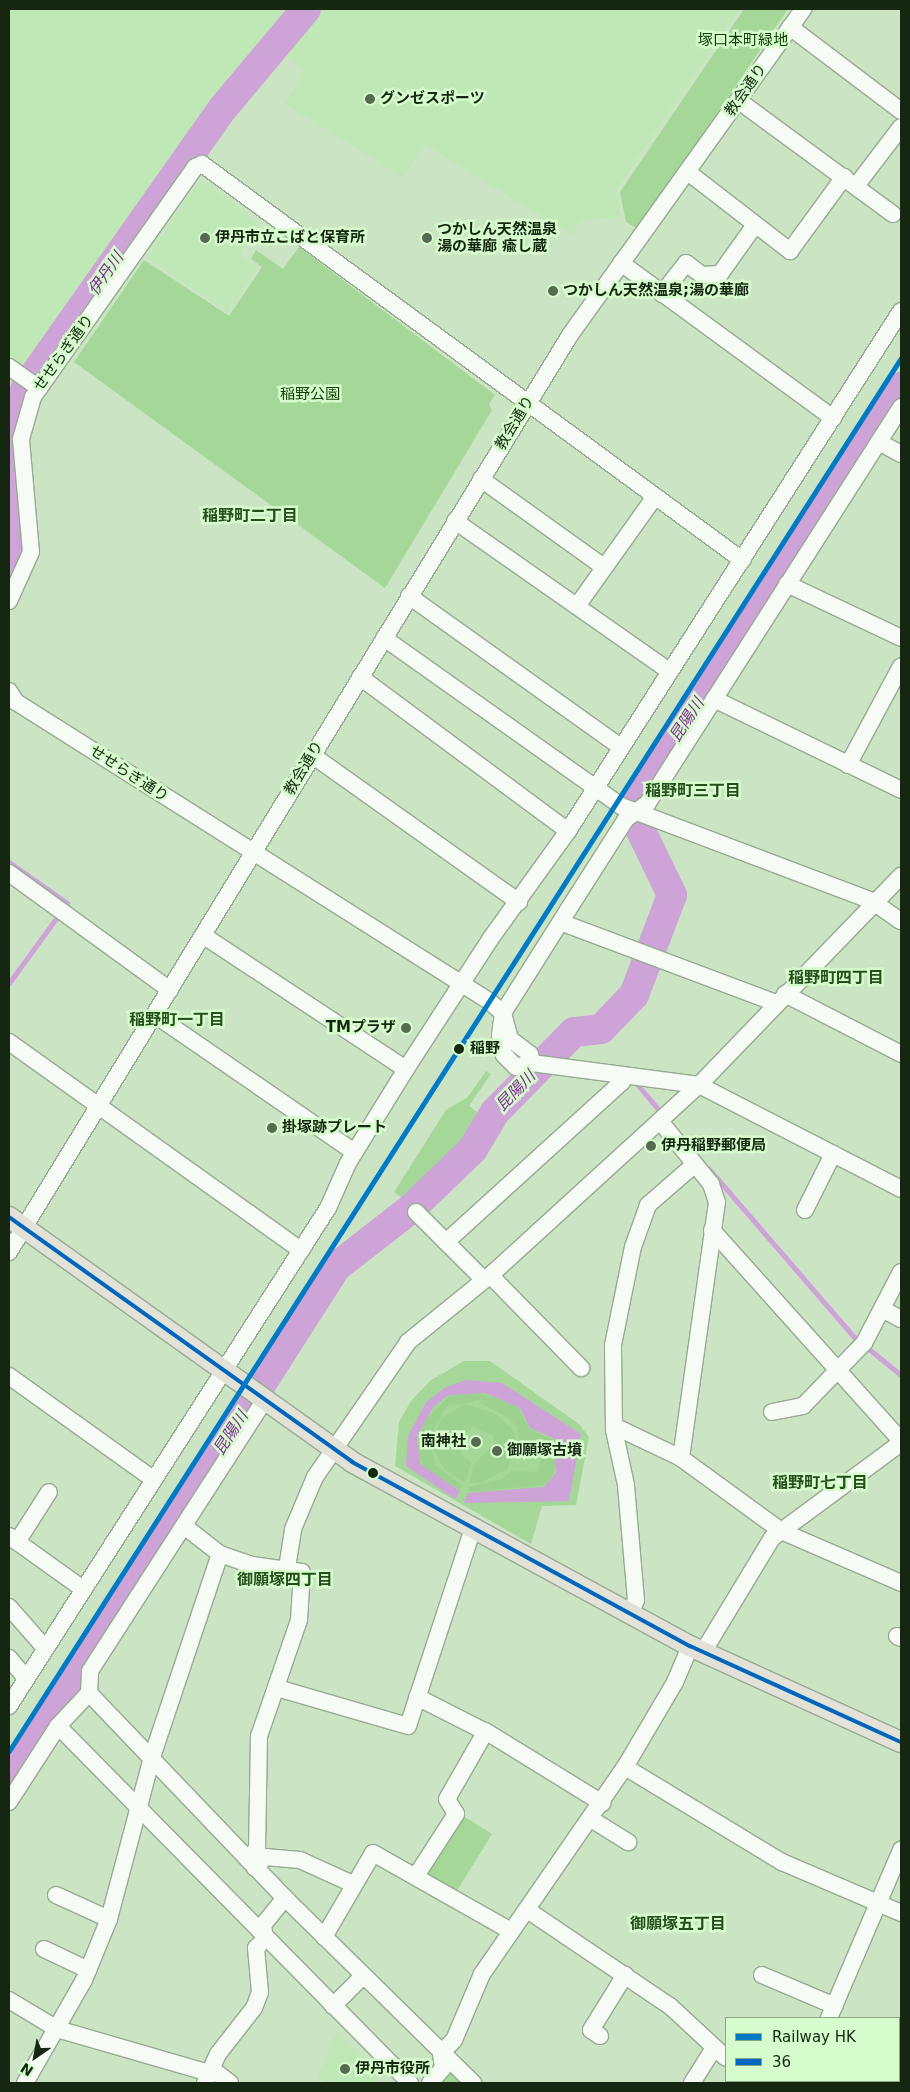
<!DOCTYPE html>
<html>
<head>
<meta charset="utf-8">
<style>
  body { margin:0 }
  #map { position:relative; width:910px; height:2092px; overflow:hidden; background:#cbe5c4; font-family:"DejaVu Sans","Noto Sans JP",sans-serif }
  div>[style] { position:absolute }
  [style*='--x'] { left:calc(var(--x)*1px); top:calc(var(--y)*1px); width:calc(var(--w)*1px); rotate:calc(var(--a)*1deg) }
  .built>* { inset:0; background:#bfe8b6 }
  .green>* { inset:0; background:#a4d798 }
  .forest>* { inset:0; background:#9dd190 }
  .water>* { inset:0; background:#cea4d8 }
  .stream>* { height:5px; margin:-2.5px; padding:0 2.5px; transform-origin:2.5px; border-radius:2.5px; background:#cea4d8 }
  .river>* { height:30px; margin:-15px; padding:0 15px; transform-origin:15px; border-radius:15px; background:#cea4d8 }
  .roads { filter:drop-shadow(1px 0 #96aa91) drop-shadow(-1px 0 #96aa91) drop-shadow(0 1px #96aa91) drop-shadow(0 -1px #96aa91) }
  .minor>* { height:16px; margin:-8px; padding:0 8px; transform-origin:8px; border-radius:8px; background:#f7fbf6 }
  .major>* { height:20px; margin:-10px; padding:0 10px; transform-origin:10px; border-radius:10px; background:#e2e2d8 }
  .bus-1>* { height:4px; margin:-2px; padding:0 2px; transform-origin:2px; border-radius:2px; background:#0065bd }
  .rail-1>* { height:5px; margin:-2.5px; padding:0 2.5px; transform-origin:2.5px; border-radius:2.5px; background:#007ac4 }
  .dots>* { width:14px; height:14px; translate:-50% -50%; box-sizing:border-box; border:2px solid #d6fccd; border-radius:50% }
  span { translate:-50% -50%; white-space:nowrap; text-align:center; line-height:1.15; -webkit-text-stroke:5px #d6fccd; paint-order:stroke }
  .park-label { font-size:15px; color:#0e3f00 }
  .street-label { font-size:15px; color:#152711 }
  .poi-label { font-size:15px; color:#152711; font-weight:700 }
  .left { translate:0 -50%; text-align:left }
  .right { translate:-100% -50%; text-align:right }
  .stop-label { font-size:15px; color:#152711; font-weight:700 }
  .water-label { font-size:16px; color:#7f2a93; font-style:italic }
  .neighbourhood-label { font-size:16px; color:#264e1b; font-weight:700 }
  .frame { position:absolute; inset:0; border:10px solid #152711; pointer-events:none }
  .legend { position:absolute; left:725px; top:2017px; width:175px; height:65px; box-sizing:border-box; background:#d6fccd; border:1px solid #89a782; margin:0; padding:6px 9px; list-style:none; font-size:15px; color:#152711 }
  .legend li { display:flex; align-items:center; gap:10px; height:25px }
  .legend b { width:25px; border:1px solid #89a782 }
  .north { position:absolute; left:10px; top:2032px; width:50px; height:50px; -webkit-text-stroke:4px #d6fccd; paint-order:stroke; rotate:213deg; font-size:14px; font-weight:700; line-height:20px; text-align:center; color:#152711 }
  .north::after { content:''; display:block; margin:auto; width:18px; height:22px; background:#152711; clip-path:polygon(50% 0,100% 100%,50% 72%,0 100%) }
</style>
</head>
<body>
<div id="map">
  <div class="built">
    <div style="clip-path:polygon(9px 9px,739px 9px,616px 190px,620px 217px,580px 221px,572px 235px,424px 144px,403px 177px,285px 104px,305px 69px,262px 42px,26px 374px,9px 361px)"></div>
    <div style="clip-path:polygon(207px 183px,259px 223px,239px 254px,258px 267px,227px 312px,147px 258px,196px 185px)"></div>
    <div style="clip-path:polygon(337px 2032px,379px 2075px,375px 2083px,326px 2083px,317px 2077px)"></div>
  </div>
  <div class="green">
    <div style="clip-path:polygon(744px 9px,788px 9px,638px 229px,626px 222px,620px 192px)"></div>
    <div style="clip-path:polygon(299px 247px,495px 395px,489px 404px,492px 410px,385px 588px,74px 362px,144px 260px,229px 316px,262px 267px,251px 259px,256px 250px,283px 269px)"></div>
    <div style="clip-path:polygon(486px 1071px,491px 1074px,469px 1106px,486px 1119px,471px 1146px,457px 1158px,451px 1152px,404px 1199px,394px 1192px,446px 1110px,468px 1097px)"></div>
    <div style="clip-path:polygon(464px 1361px,490px 1361px,579px 1424px,589px 1437px,576px 1505px,542px 1506px,531px 1544px,395px 1466px,399px 1422px,411px 1401px,431px 1380px)"></div>
    <div style="clip-path:polygon(460px 1814px,492px 1834px,455px 1894px,423px 1876px)"></div>
    <div style="clip-path:polygon(448px 2066px,466px 2083px,433px 2083px)"></div>
  </div>
  <div class="forest">
    <div style="clip-path:polygon(471px 1392px,506px 1400px,519px 1409px,529px 1429px,554px 1440px,557px 1465px,549px 1484px,468px 1492px,469px 1487px,502px 1479px,511px 1471px,538px 1472px,542px 1451px,520px 1449px,518px 1428px,510px 1419px,477px 1401px,447px 1406px,429px 1437px,435px 1465px,462px 1485px,460px 1490px,425px 1469px,417px 1451px,424px 1422px,449px 1396px)"></div>
    <div style="clip-path:polygon(465px 1404px,496px 1414px,513px 1430px,517px 1440px,507px 1469px,480px 1483px,469px 1483px,475px 1463px,493px 1445px,493px 1436px,473px 1426px,460px 1438px,461px 1455px,471px 1462px,465px 1483px,444px 1469px,433px 1448px,436px 1430px,444px 1416px)"></div>
  </div>
  <div class="water">
    <div style="clip-path:polygon(466px 1380px,502px 1383px,581px 1434px,569px 1501px,464px 1503px,468px 1493px,544px 1487px,556px 1473px,555px 1439px,530px 1428px,520px 1408px,485px 1393px,449px 1395px,434px 1406px,417px 1436px,420px 1464px,460px 1491px,455px 1499px,406px 1466px,408px 1436px,426px 1402px,446px 1387px)"></div>
  </div>
  <div class="stream">
    <div style="--x:9;--y:862;--w:71;--a:35.3"></div>
    <div style="--x:67;--y:903;--w:4;--a:124"></div>
    <div style="--x:9;--y:983;--w:82;--a:-54"></div>
    <div style="--x:637;--y:1084;--w:38;--a:50"></div>
    <div style="--x:709;--y:1169;--w:222;--a:49.2"></div>
    <div style="--x:854;--y:1337;--w:60;--a:39"></div>
  </div>
  <div class="river">
    <div style="--x:9;--y:575;--w:27;--a:-66"></div>
    <div style="--x:20;--y:550;--w:117;--a:-95.4"></div>
    <div style="--x:9;--y:434;--w:50;--a:-70.1"></div>
    <div style="--x:26;--y:387;--w:342;--a:-54.8"></div>
    <div style="--x:223;--y:108;--w:129;--a:-50"></div>
    <div style="--x:9;--y:1779;--w:608;--a:-57.43"></div>
    <div style="--x:336;--y:1267;--w:98;--a:-37.9"></div>
    <div style="--x:413;--y:1207;--w:83;--a:-44"></div>
    <div style="--x:473;--y:1149;--w:43;--a:-59.3"></div>
    <div style="--x:495;--y:1112;--w:112;--a:-45.4"></div>
    <div style="--x:574;--y:1032;--w:27;--a:-6"></div>
    <div style="--x:601;--y:1029;--w:47;--a:-45.9"></div>
    <div style="--x:634;--y:995;--w:107;--a:-69.2"></div>
    <div style="--x:672;--y:895;--w:97;--a:-115.8"></div>
    <div style="--x:630;--y:808;--w:501;--a:-57.23"></div>
  </div>
  <div class="roads">
    <div class="minor">
      <div style="--x:790;--y:27;--w:139;--a:37.1"></div>
      <div style="--x:739;--y:101;--w:191;--a:36.3"></div>
      <div style="--x:689;--y:173;--w:128;--a:37.7"></div>
      <div style="--x:790;--y:251;--w:92;--a:-53.9"></div>
      <div style="--x:856;--y:186;--w:74;--a:-52.7"></div>
      <div style="--x:621;--y:263;--w:263;--a:36.2"></div>
      <div style="--x:662;--y:294;--w:39;--a:-52"></div>
      <div style="--x:686;--y:263;--w:20;--a:37"></div>
      <div style="--x:702;--y:275;--w:18;--a:-3"></div>
      <div style="--x:720;--y:274;--w:60;--a:-54.5"></div>
      <div style="--x:9;--y:367;--w:37;--a:35"></div>
      <div style="--x:901;--y:407;--w:470;--a:122.6"></div>
      <div style="--x:648;--y:803;--w:27;--a:144"></div>
      <div style="--x:626;--y:819;--w:108;--a:122.5"></div>
      <div style="--x:568;--y:910;--w:122;--a:122.3"></div>
      <div style="--x:503;--y:1013;--w:22;--a:98"></div>
      <div style="--x:500;--y:1035;--w:20;--a:79"></div>
      <div style="--x:504;--y:1055;--w:17;--a:45"></div>
      <div style="--x:516;--y:1067;--w:16;--a:-14"></div>
      <div style="--x:532;--y:1063;--w:168;--a:7.5"></div>
      <div style="--x:699;--y:1085;--w:227;--a:27.2"></div>
      <div style="--x:879;--y:442;--w:25;--a:29"></div>
      <div style="--x:481;--y:479;--w:151;--a:35.6"></div>
      <div style="--x:455;--y:521;--w:261;--a:35"></div>
      <div style="--x:787;--y:584;--w:126;--a:25.3"></div>
      <div style="--x:409;--y:596;--w:260;--a:35.5"></div>
      <div style="--x:9;--y:601;--w:54;--a:-65.8"></div>
      <div style="--x:31;--y:552;--w:113;--a:-95.1"></div>
      <div style="--x:21;--y:439;--w:44;--a:-74.1"></div>
      <div style="--x:33;--y:397;--w:281;--a:-54.8"></div>
      <div style="--x:195;--y:167;--w:8;--a:-23"></div>
      <div style="--x:202;--y:164;--w:670;--a:36.25"></div>
      <div style="--x:577;--y:606;--w:133;--a:-54.5"></div>
      <div style="--x:384;--y:638;--w:291;--a:35.3"></div>
      <div style="--x:621;--y:806;--w:268;--a:20.7"></div>
      <div style="--x:872;--y:901;--w:35;--a:35"></div>
      <div style="--x:360;--y:677;--w:259;--a:36.5"></div>
      <div style="--x:9;--y:691;--w:13;--a:58"></div>
      <div style="--x:16;--y:702;--w:560;--a:32.3"></div>
      <div style="--x:489;--y:1001;--w:18;--a:41"></div>
      <div style="--x:503;--y:1013;--w:27;--a:75"></div>
      <div style="--x:510;--y:1039;--w:25;--a:37"></div>
      <div style="--x:530;--y:1054;--w:9;--a:77"></div>
      <div style="--x:714;--y:699;--w:208;--a:25.9"></div>
      <div style="--x:312;--y:755;--w:254;--a:35.4"></div>
      <div style="--x:848;--y:765;--w:112;--a:-61.8"></div>
      <div style="--x:9;--y:873;--w:199;--a:36"></div>
      <div style="--x:563;--y:923;--w:228;--a:20.6"></div>
      <div style="--x:204;--y:936;--w:242;--a:33.4"></div>
      <div style="--x:785;--y:994;--w:131;--a:27.3"></div>
      <div style="--x:155;--y:1015;--w:242;--a:34.5"></div>
      <div style="--x:9;--y:1042;--w:359;--a:35.5"></div>
      <div style="--x:660;--y:1121;--w:81;--a:51"></div>
      <div style="--x:711;--y:1184;--w:19;--a:72"></div>
      <div style="--x:717;--y:1202;--w:259;--a:98"></div>
      <div style="--x:805;--y:1210;--w:63;--a:-63.4"></div>
      <div style="--x:416;--y:1212;--w:95;--a:45"></div>
      <div style="--x:712;--y:1230;--w:283;--a:48.1"></div>
      <div style="--x:446;--y:1242;--w:238;--a:-42.3"></div>
      <div style="--x:622;--y:1082;--w:7;--a:-82"></div>
      <div style="--x:9;--y:1252;--w:1075;--a:-58.54"></div>
      <div style="--x:570;--y:335;--w:401;--a:-54.4"></div>
      <div style="--x:491;--y:1276;--w:129;--a:45.6"></div>
      <div style="--x:882;--y:1309;--w:21;--a:28"></div>
      <div style="--x:9;--y:1376;--w:178;--a:35.6"></div>
      <div style="--x:772;--y:1412;--w:32;--a:-11"></div>
      <div style="--x:803;--y:1406;--w:88;--a:-45.9"></div>
      <div style="--x:864;--y:1343;--w:80;--a:-62.5"></div>
      <div style="--x:614;--y:1426;--w:74;--a:25.5"></div>
      <div style="--x:681;--y:1458;--w:124;--a:36.1"></div>
      <div style="--x:781;--y:1531;--w:131;--a:23.4"></div>
      <div style="--x:184;--y:1526;--w:46;--a:37.9"></div>
      <div style="--x:220;--y:1554;--w:34;--a:19"></div>
      <div style="--x:252;--y:1565;--w:50;--a:8"></div>
      <div style="--x:302;--y:1572;--w:48;--a:93.6"></div>
      <div style="--x:299;--y:1620;--w:123;--a:109"></div>
      <div style="--x:259;--y:1736;--w:113;--a:91"></div>
      <div style="--x:257;--y:1849;--w:14;--a:135"></div>
      <div style="--x:9;--y:1536;--w:91;--a:35.6"></div>
      <div style="--x:17;--y:1542;--w:59;--a:-57.4"></div>
      <div style="--x:287;--y:1568;--w:39;--a:-81"></div>
      <div style="--x:293;--y:1529;--w:56;--a:-67.1"></div>
      <div style="--x:315;--y:1477;--w:164;--a:-55.4"></div>
      <div style="--x:408;--y:1342;--w:111;--a:-39.1"></div>
      <div style="--x:494;--y:1272;--w:277;--a:-42.4"></div>
      <div style="--x:699;--y:1085;--w:291;--a:-46"></div>
      <div style="--x:9;--y:1607;--w:55;--a:48.7"></div>
      <div style="--x:630;--y:1613;--w:14;--a:-65"></div>
      <div style="--x:636;--y:1600;--w:115;--a:-95"></div>
      <div style="--x:626;--y:1485;--w:56;--a:-102.3"></div>
      <div style="--x:614;--y:1430;--w:85;--a:-90.7"></div>
      <div style="--x:613;--y:1345;--w:100;--a:-78.5"></div>
      <div style="--x:633;--y:1247;--w:45;--a:-70.3"></div>
      <div style="--x:648;--y:1205;--w:62;--a:-41.1"></div>
      <div style="--x:897;--y:1636;--w:4;--a:27"></div>
      <div style="--x:703;--y:1652;--w:133;--a:-58.8"></div>
      <div style="--x:772;--y:1538;--w:160;--a:-36.4"></div>
      <div style="--x:9;--y:1658;--w:26;--a:50"></div>
      <div style="--x:277;--y:1688;--w:136;--a:16.2"></div>
      <div style="--x:408;--y:1726;--w:208;--a:-71.8"></div>
      <div style="--x:89;--y:1693;--w:284;--a:46.3"></div>
      <div style="--x:285;--y:1898;--w:264;--a:44.5"></div>
      <div style="--x:417;--y:1697;--w:82;--a:26.9"></div>
      <div style="--x:490;--y:1734;--w:132;--a:31.6"></div>
      <div style="--x:9;--y:1706;--w:591;--a:-57.36"></div>
      <div style="--x:328;--y:1208;--w:49;--a:-66"></div>
      <div style="--x:348;--y:1163;--w:110;--a:-58.3"></div>
      <div style="--x:406;--y:1069;--w:156;--a:-57"></div>
      <div style="--x:491;--y:938;--w:132;--a:-54.3"></div>
      <div style="--x:568;--y:831;--w:617;--a:-57.37"></div>
      <div style="--x:58;--y:1726;--w:501;--a:45.4"></div>
      <div style="--x:625;--y:1767;--w:184;--a:31.2"></div>
      <div style="--x:782;--y:1862;--w:129;--a:23.2"></div>
      <div style="--x:9;--y:1802;--w:90;--a:-57.2"></div>
      <div style="--x:58;--y:1726;--w:45;--a:-46.8"></div>
      <div style="--x:89;--y:1693;--w:22;--a:-87"></div>
      <div style="--x:90;--y:1671;--w:321;--a:-57.2"></div>
      <div style="--x:591;--y:1819;--w:44;--a:31.9"></div>
      <div style="--x:255;--y:1868;--w:15;--a:-48"></div>
      <div style="--x:265;--y:1857;--w:35;--a:5"></div>
      <div style="--x:300;--y:1860;--w:58;--a:24.4"></div>
      <div style="--x:416;--y:1876;--w:74;--a:-57.2"></div>
      <div style="--x:456;--y:1814;--w:17;--a:-121"></div>
      <div style="--x:447;--y:1799;--w:78;--a:-60.2"></div>
      <div style="--x:56;--y:1895;--w:58;--a:24.4"></div>
      <div style="--x:529;--y:1911;--w:170;--a:34"></div>
      <div style="--x:670;--y:2006;--w:76;--a:42.9"></div>
      <div style="--x:324;--y:1937;--w:97;--a:-59.7"></div>
      <div style="--x:373;--y:1853;--w:159;--a:29.5"></div>
      <div style="--x:44;--y:1949;--w:49;--a:25.5"></div>
      <div style="--x:762;--y:1975;--w:79;--a:23"></div>
      <div style="--x:9;--y:2000;--w:56;--a:31.1"></div>
      <div style="--x:57;--y:2029;--w:158;--a:16.1"></div>
      <div style="--x:333;--y:2006;--w:42;--a:-45"></div>
      <div style="--x:829;--y:2018;--w:183;--a:-66.8"></div>
      <div style="--x:600;--y:2036;--w:11;--a:-146"></div>
      <div style="--x:591;--y:2030;--w:65;--a:-58.3"></div>
      <div style="--x:212;--y:2069;--w:23;--a:38"></div>
      <div style="--x:751;--y:2081;--w:3;--a:45"></div>
      <div style="--x:25;--y:2083;--w:119;--a:-60.2"></div>
      <div style="--x:84;--y:1980;--w:66;--a:-67.7"></div>
      <div style="--x:109;--y:1919;--w:168;--a:-75.1"></div>
      <div style="--x:152;--y:1757;--w:214;--a:-71.5"></div>
      <div style="--x:205;--y:2083;--w:32;--a:-66"></div>
      <div style="--x:218;--y:2054;--w:58;--a:-52"></div>
      <div style="--x:254;--y:2008;--w:17;--a:-69"></div>
      <div style="--x:260;--y:1992;--w:44;--a:-95.2"></div>
      <div style="--x:256;--y:1948;--w:13;--a:-45"></div>
      <div style="--x:265;--y:1939;--w:14;--a:-98"></div>
      <div style="--x:263;--y:1925;--w:35;--a:-51"></div>
      <div style="--x:430;--y:2083;--w:20;--a:-49"></div>
      <div style="--x:443;--y:2068;--w:15;--a:-98"></div>
      <div style="--x:441;--y:2053;--w:18;--a:-45"></div>
      <div style="--x:454;--y:2040;--w:72;--a:-67"></div>
      <div style="--x:482;--y:1974;--w:252;--a:-55.4"></div>
      <div style="--x:625;--y:1767;--w:99;--a:-59.5"></div>
      <div style="--x:675;--y:1682;--w:39;--a:-67"></div>
      <div style="--x:692;--y:2083;--w:41;--a:-57.8"></div>
      <div style="--x:801;--y:2083;--w:2;--a:-63"></div>
    </div>
    <div class="major">
      <div style="--x:9;--y:1217;--w:422;--a:35.5"></div>
      <div style="--x:352;--y:1462;--w:385;--a:28.6"></div>
      <div style="--x:690;--y:1646;--w:232;--a:24.5"></div>
    </div>
  </div>
  <div class="bus-1">
    <div style="--x:9;--y:1217;--w:422;--a:35.5"></div>
    <div style="--x:352;--y:1462;--w:385;--a:28.6"></div>
    <div style="--x:690;--y:1646;--w:232;--a:24.5"></div>
  </div>
  <div class="rail-1">
    <div style="--x:9;--y:1751;--w:1654;--a:-57.37"></div>
  </div>
  <div class="dots">
    <div style="left:370px;top:99px;background:#556a50"></div>
    <div style="left:205px;top:238px;background:#556a50"></div>
    <div style="left:427px;top:238px;background:#556a50"></div>
    <div style="left:553px;top:291px;background:#556a50"></div>
    <div style="left:406px;top:1028px;background:#556a50"></div>
    <div style="left:459px;top:1049px;background:#152711"></div>
    <div style="left:272px;top:1128px;background:#556a50"></div>
    <div style="left:651px;top:1146px;background:#556a50"></div>
    <div style="left:476px;top:1442px;background:#556a50"></div>
    <div style="left:497px;top:1451px;background:#556a50"></div>
    <div style="left:373px;top:1473px;background:#152711"></div>
    <div style="left:345px;top:2069px;background:#556a50"></div>
  </div>
  <div class="park-label">
    <span style="left:743px;top:41px">塚口本町緑地</span>
    <span style="left:310px;top:395px">稲野公園</span>
  </div>
  <div class="street-label">
    <span style="left:746px;top:90px;rotate:-55deg">教会通り</span>
    <span style="left:64px;top:353px;rotate:-54deg">せせらぎ通り</span>
    <span style="left:515px;top:423px;rotate:-59deg">教会通り</span>
    <span style="left:304px;top:768px;rotate:-59deg">教会通り</span>
    <span style="left:129px;top:774px;rotate:33deg">せせらぎ通り</span>
  </div>
  <div class="poi-label">
    <span class="left" style="left:380px;top:99px">グンゼスポーツ</span>
    <span class="left" style="left:437px;top:238px">つかしん天然温泉<br>湯の華廊 瘉し蔵</span>
    <span class="left" style="left:215px;top:238px">伊丹市立こばと保育所</span>
    <span class="left" style="left:563px;top:291px">つかしん天然温泉;湯の華廊</span>
    <span class="right" style="left:396px;top:1028px">TMプラザ</span>
    <span class="left" style="left:282px;top:1128px">掛塚跡プレート</span>
    <span class="left" style="left:661px;top:1146px">伊丹稲野郵便局</span>
    <span class="right" style="left:466px;top:1442px">南神社</span>
    <span class="left" style="left:507px;top:1451px">御願塚古墳</span>
    <span class="left" style="left:355px;top:2069px">伊丹市役所</span>
  </div>
  <div class="stop-label">
    <span class="left" style="left:470px;top:1049px">稲野</span>
  </div>
  <div class="water-label">
    <span style="left:106px;top:274px;rotate:-55deg">伊丹川</span>
    <span style="left:687px;top:720px;rotate:-57deg">昆陽川</span>
    <span style="left:516px;top:1091px;rotate:-46deg">昆陽川</span>
    <span style="left:231px;top:1433px;rotate:-57deg">昆陽川</span>
  </div>
  <div class="neighbourhood-label">
    <span style="left:250px;top:516px">稲野町二丁目</span>
    <span style="left:693px;top:791px">稲野町三丁目</span>
    <span style="left:836px;top:978px">稲野町四丁目</span>
    <span style="left:177px;top:1020px">稲野町一丁目</span>
    <span style="left:820px;top:1483px">稲野町七丁目</span>
    <span style="left:285px;top:1580px">御願塚四丁目</span>
    <span style="left:678px;top:1924px">御願塚五丁目</span>
  </div>
  <div class="frame"></div>
  <ul class="legend">
  <li><b style="height:6px;background:#007ac4"></b>Railway HK</li>
  <li><b style="height:6px;background:#0065bd"></b>36</li>
  </ul>
  <div class="north">N</div>
</div>
</body>
</html>
